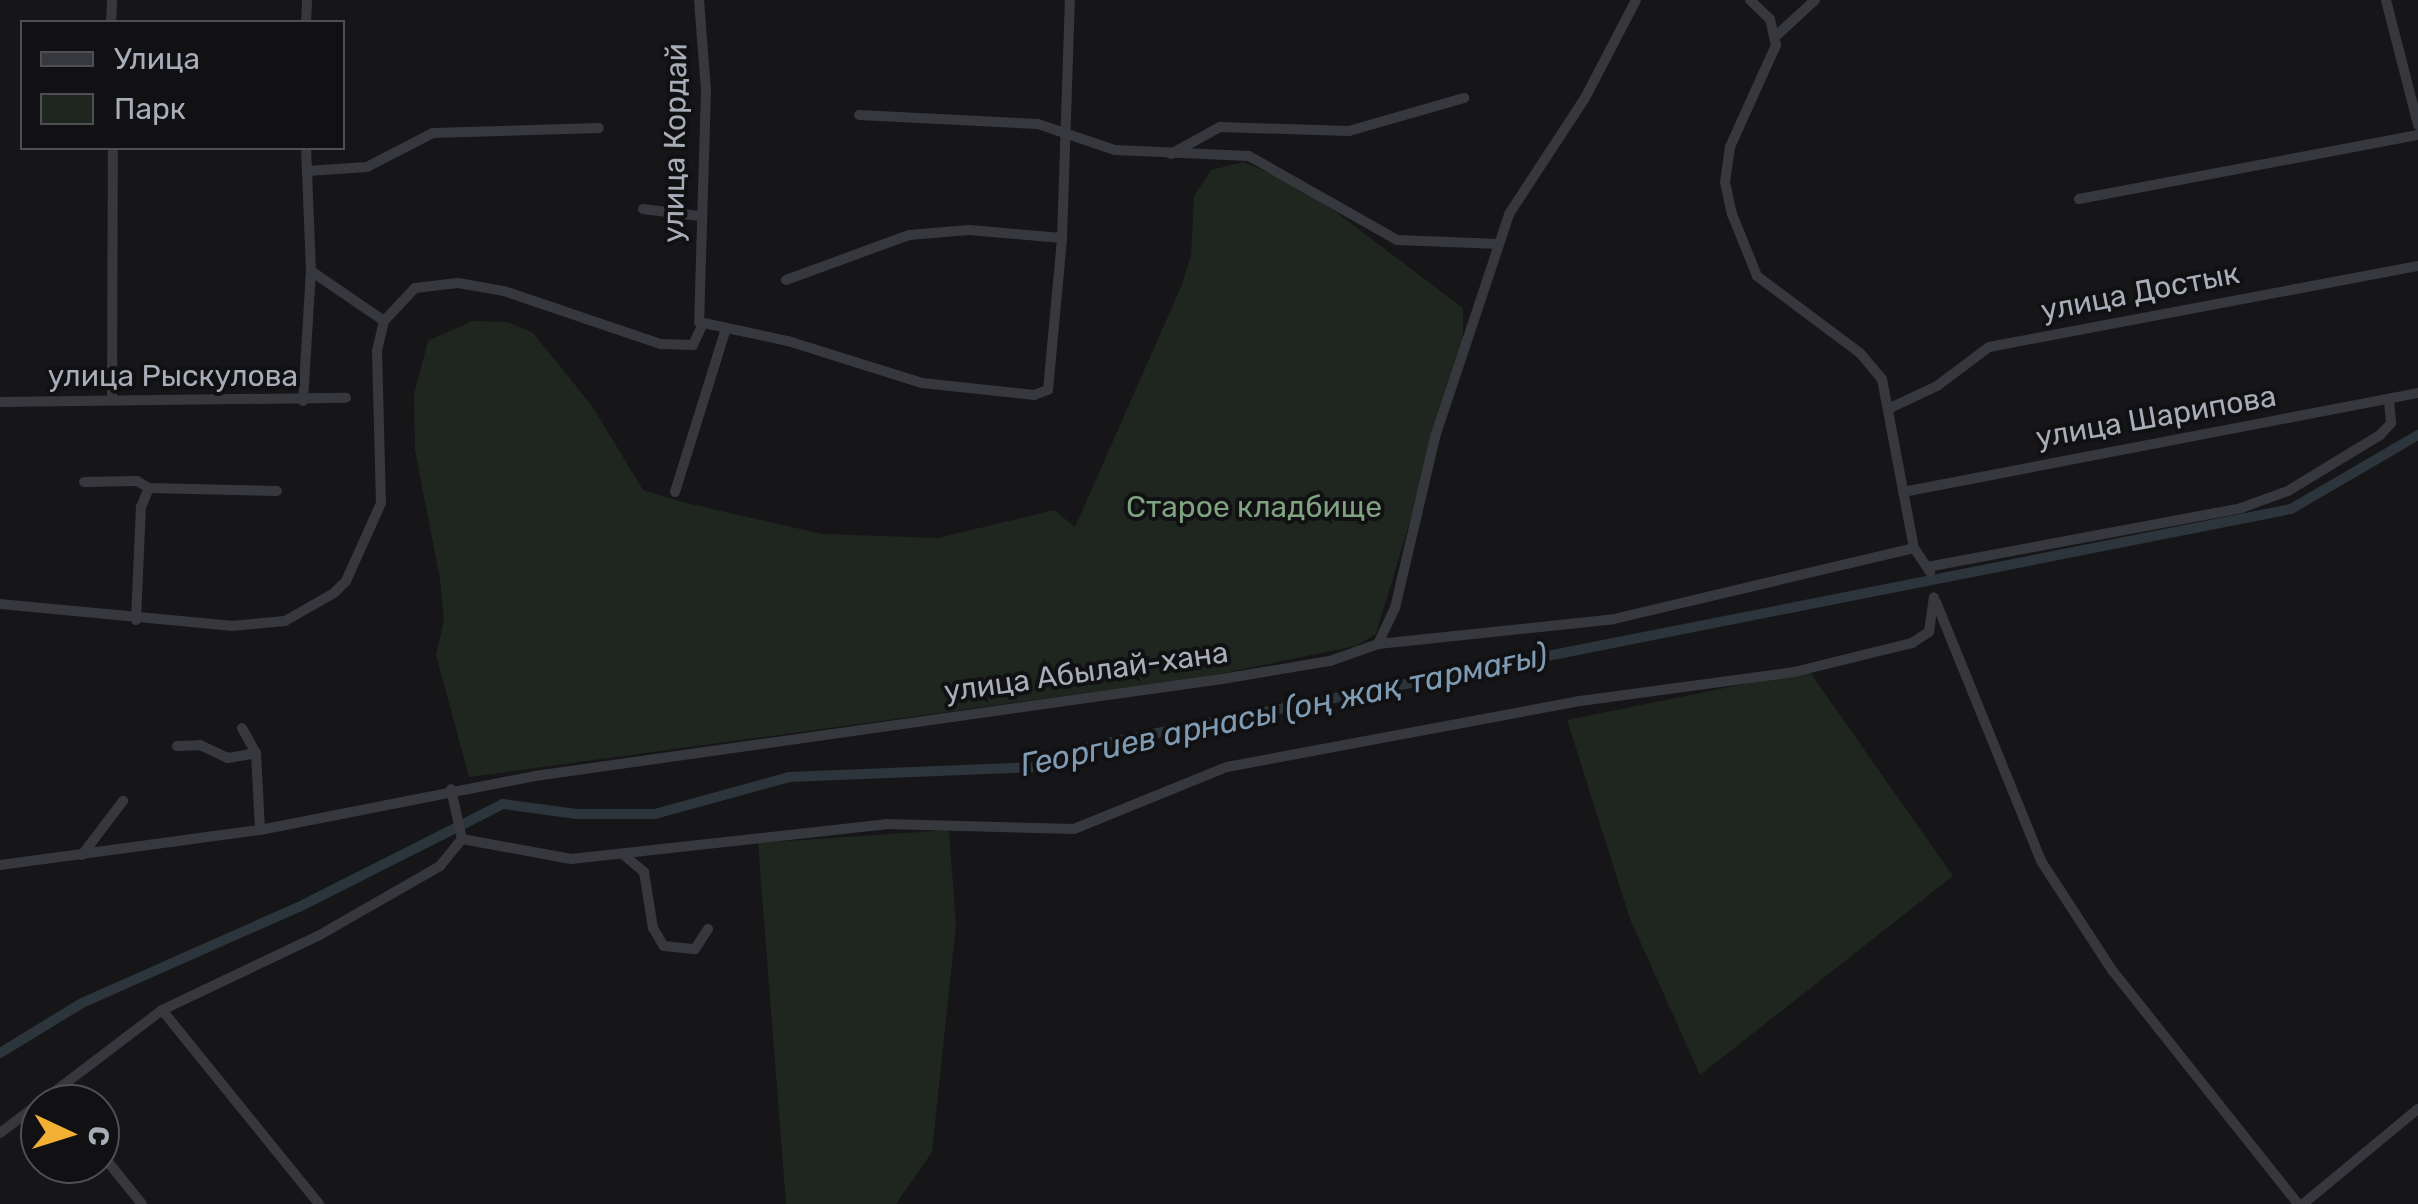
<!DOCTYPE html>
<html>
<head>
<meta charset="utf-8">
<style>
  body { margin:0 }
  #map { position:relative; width:2418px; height:1204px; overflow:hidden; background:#161618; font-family:Rubik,sans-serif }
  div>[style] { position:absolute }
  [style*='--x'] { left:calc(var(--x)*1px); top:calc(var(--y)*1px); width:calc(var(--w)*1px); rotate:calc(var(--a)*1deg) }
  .green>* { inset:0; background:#1e261f }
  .canal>* { height:10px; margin:-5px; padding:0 5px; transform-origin:5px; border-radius:5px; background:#2c353c }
  .minor>* { height:10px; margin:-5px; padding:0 5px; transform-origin:5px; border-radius:5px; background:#37383d }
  span { translate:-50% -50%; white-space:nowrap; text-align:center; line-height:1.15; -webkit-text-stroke:8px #111113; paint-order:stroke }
  .street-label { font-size:30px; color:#a8adb8 }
  .park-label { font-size:30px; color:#7fa381 }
  .water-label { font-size:32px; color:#7f9bb3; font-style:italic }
  .legend { position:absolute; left:20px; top:20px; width:325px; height:130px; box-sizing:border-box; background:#111113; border:2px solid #4d4f55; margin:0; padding:12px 18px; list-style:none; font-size:30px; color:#a8adb8 }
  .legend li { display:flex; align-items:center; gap:20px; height:50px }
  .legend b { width:50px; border:2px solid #4d4f55 }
  .north { position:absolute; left:20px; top:1084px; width:100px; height:100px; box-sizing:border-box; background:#111113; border:2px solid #4d4f55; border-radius:50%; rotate:94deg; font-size:28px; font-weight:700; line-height:40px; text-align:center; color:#a8adb8 }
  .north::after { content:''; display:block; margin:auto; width:35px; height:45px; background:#f2b134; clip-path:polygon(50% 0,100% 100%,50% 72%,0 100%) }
</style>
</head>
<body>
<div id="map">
  <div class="green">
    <div style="clip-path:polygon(1244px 162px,1304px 188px,1463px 308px,1463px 345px,1376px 634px,1356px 646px,1204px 677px,469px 777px,436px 655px,444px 620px,440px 579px,415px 450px,414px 394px,428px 341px,472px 321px,508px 322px,533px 333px,592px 406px,643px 490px,682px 502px,822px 534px,938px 538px,1054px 510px,1075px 527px,1181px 287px,1191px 256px,1194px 196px,1211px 170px)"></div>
    <div style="clip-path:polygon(1809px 671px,1953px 876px,1700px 1075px,1630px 919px,1567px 720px)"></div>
    <div style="clip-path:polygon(949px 830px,956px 925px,932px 1152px,896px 1204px,786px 1204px,758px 843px)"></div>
  </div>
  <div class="canal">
    <div style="--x:0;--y:1053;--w:96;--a:-31.4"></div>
    <div style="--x:82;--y:1003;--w:237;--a:-23.9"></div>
    <div style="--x:299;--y:907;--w:229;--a:-26.8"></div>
    <div style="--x:503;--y:804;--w:74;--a:7.8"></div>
    <div style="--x:576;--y:814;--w:79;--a:0"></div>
    <div style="--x:655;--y:814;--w:139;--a:-15.4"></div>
    <div style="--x:789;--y:777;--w:246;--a:-2.3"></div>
    <div style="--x:1035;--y:767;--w:61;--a:-20.2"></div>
    <div style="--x:1092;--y:746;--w:1222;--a:-11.18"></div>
    <div style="--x:2291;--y:509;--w:147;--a:-30.2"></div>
  </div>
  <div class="minor">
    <div style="--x:699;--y:0;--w:90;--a:85.6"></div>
    <div style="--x:706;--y:90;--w:232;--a:91.7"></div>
    <div style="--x:699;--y:322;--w:91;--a:12.1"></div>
    <div style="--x:788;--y:341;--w:140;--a:17.4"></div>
    <div style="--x:922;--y:383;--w:113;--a:6.1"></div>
    <div style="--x:1034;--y:395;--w:15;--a:-20"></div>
    <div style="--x:1048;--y:390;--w:153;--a:-84.7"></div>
    <div style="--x:1062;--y:238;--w:238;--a:-88.1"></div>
    <div style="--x:1750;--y:0;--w:28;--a:44"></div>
    <div style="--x:1770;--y:19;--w:27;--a:77"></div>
    <div style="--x:1776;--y:45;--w:112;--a:114.3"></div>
    <div style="--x:1730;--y:147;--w:35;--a:98"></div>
    <div style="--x:1725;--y:182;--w:33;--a:78"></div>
    <div style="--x:1732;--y:214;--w:67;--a:68"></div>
    <div style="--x:1757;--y:276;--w:129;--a:36.8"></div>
    <div style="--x:1860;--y:353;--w:34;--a:50"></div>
    <div style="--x:1882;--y:379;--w:172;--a:79.3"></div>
    <div style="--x:1914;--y:548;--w:29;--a:56"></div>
    <div style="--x:2386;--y:0;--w:129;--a:75.6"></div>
    <div style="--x:111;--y:22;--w:22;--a:-87"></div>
    <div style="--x:306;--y:22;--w:22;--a:-87"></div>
    <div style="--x:1776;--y:36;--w:53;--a:-42.7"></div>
    <div style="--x:859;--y:115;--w:179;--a:2.9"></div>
    <div style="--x:1038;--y:124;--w:81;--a:18.7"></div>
    <div style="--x:1115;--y:150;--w:134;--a:2.6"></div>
    <div style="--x:1249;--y:156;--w:170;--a:29.6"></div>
    <div style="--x:1397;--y:240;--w:102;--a:2.2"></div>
    <div style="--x:1171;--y:154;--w:56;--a:-28.9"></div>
    <div style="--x:1220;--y:127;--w:129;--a:1.8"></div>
    <div style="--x:1349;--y:131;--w:120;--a:-16"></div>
    <div style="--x:307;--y:171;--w:60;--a:-3.8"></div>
    <div style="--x:367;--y:167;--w:74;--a:-27.3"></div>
    <div style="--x:433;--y:133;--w:166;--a:-1.7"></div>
    <div style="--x:2079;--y:199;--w:345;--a:-10.7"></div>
    <div style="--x:643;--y:209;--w:57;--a:7"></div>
    <div style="--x:311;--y:271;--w:88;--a:34.4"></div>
    <div style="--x:786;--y:280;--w:131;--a:-20.1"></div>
    <div style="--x:909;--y:235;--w:60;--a:-4.8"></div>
    <div style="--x:969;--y:230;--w:93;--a:4.9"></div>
    <div style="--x:112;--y:400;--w:252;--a:-89.8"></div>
    <div style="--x:303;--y:401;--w:130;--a:-86.5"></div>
    <div style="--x:311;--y:271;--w:123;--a:-92.3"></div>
    <div style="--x:0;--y:402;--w:346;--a:-0.7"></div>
    <div style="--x:1890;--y:408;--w:52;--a:-25.1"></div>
    <div style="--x:1937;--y:386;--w:65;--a:-36.9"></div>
    <div style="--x:1989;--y:347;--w:437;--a:-10.7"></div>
    <div style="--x:84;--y:482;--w:53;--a:-1.1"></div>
    <div style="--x:137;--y:481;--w:14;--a:30"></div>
    <div style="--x:675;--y:492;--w:169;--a:-72.7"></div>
    <div style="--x:1903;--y:492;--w:524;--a:-10.88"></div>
    <div style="--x:1927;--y:567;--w:319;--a:-10.6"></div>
    <div style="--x:2241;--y:508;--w:50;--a:-19.9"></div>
    <div style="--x:2288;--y:491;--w:108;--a:-31.3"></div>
    <div style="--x:2380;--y:435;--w:16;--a:-47"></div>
    <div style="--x:2391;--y:423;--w:24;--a:-95"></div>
    <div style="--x:1936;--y:602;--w:279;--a:67.9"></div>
    <div style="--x:2041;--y:861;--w:130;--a:56.9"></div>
    <div style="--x:2112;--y:970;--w:299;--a:51.5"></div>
    <div style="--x:0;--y:604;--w:232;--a:5.4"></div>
    <div style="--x:231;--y:626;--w:54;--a:-5.3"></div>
    <div style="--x:285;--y:621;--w:56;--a:-29.7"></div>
    <div style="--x:334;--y:593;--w:17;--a:-45"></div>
    <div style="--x:346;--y:581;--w:85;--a:-65.8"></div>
    <div style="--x:381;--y:503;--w:152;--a:-91.5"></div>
    <div style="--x:377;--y:351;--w:31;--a:-77"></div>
    <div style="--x:384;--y:321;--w:45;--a:-46.8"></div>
    <div style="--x:415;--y:288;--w:43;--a:-6.6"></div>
    <div style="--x:458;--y:283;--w:47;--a:9.9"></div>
    <div style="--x:504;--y:291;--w:166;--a:18.7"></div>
    <div style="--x:661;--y:344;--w:32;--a:2"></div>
    <div style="--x:693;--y:345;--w:21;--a:-65"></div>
    <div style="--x:136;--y:620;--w:113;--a:-87.5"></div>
    <div style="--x:141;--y:507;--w:21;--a:-67"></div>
    <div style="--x:149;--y:488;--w:128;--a:1.3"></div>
    <div style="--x:1378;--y:644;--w:40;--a:-65"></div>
    <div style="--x:1395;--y:608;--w:176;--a:-76.8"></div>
    <div style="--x:1435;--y:437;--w:235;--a:-71.6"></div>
    <div style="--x:1509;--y:214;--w:139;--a:-56.8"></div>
    <div style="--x:1585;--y:98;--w:110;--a:-62.5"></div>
    <div style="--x:242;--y:728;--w:29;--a:61"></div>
    <div style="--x:256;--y:753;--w:77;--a:87"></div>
    <div style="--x:177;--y:746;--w:23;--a:-2"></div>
    <div style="--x:200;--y:745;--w:31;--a:25"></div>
    <div style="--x:228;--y:758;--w:28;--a:-10"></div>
    <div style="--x:462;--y:839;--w:111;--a:10.4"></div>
    <div style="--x:571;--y:859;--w:317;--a:-6.3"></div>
    <div style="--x:886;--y:824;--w:188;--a:1.5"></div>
    <div style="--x:1074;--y:829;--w:165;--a:-22.1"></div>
    <div style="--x:1227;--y:767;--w:359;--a:-10.6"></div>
    <div style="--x:1580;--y:701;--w:216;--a:-7.7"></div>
    <div style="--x:1794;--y:672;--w:122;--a:-13.8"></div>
    <div style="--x:1912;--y:643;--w:20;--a:-33"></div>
    <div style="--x:1929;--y:632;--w:35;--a:-82"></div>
    <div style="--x:82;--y:855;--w:68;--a:-52.8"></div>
    <div style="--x:625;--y:856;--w:25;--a:40"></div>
    <div style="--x:644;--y:872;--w:57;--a:80.9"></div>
    <div style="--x:653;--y:928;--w:21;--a:59"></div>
    <div style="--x:664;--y:946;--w:31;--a:6"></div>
    <div style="--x:695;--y:949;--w:24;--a:-57"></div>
    <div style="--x:0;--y:865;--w:262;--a:-7.7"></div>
    <div style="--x:260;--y:830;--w:280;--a:-11.1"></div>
    <div style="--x:535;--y:776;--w:694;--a:-8.04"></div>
    <div style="--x:1222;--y:679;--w:109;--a:-9.5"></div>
    <div style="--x:1330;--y:661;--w:51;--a:-19.5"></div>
    <div style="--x:1378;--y:644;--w:237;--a:-6"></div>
    <div style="--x:1614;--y:619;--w:308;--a:-13.3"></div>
    <div style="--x:162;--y:1010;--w:250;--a:51"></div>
    <div style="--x:0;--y:1133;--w:203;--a:-37.2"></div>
    <div style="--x:162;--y:1010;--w:173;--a:-25.4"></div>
    <div style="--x:318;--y:936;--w:141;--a:-29.8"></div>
    <div style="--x:440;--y:866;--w:35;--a:-51"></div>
    <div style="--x:462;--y:839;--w:51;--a:-102.4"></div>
    <div style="--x:100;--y:1152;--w:67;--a:51.1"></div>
    <div style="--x:2303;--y:1204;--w:149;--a:-39.6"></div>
  </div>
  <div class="street-label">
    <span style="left:675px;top:143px;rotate:-89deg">улица Кордай</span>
    <span style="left:2140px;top:292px;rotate:-11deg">улица Достык</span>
    <span style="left:173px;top:376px">улица Рыскулова</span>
    <span style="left:2156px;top:417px;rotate:-10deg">улица Шарипова</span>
    <span style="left:1086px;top:672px;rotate:-8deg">улица Абылай-хана</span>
  </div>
  <div class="park-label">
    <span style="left:1254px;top:507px">Старое кладбище</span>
  </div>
  <div class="water-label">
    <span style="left:1284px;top:710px;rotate:-12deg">Георгиев арнасы (оң жақ тармағы)</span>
  </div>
  <ul class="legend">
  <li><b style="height:12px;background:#37383d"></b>Улица</li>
  <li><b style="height:28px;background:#1e261f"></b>Парк</li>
  </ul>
  <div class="north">С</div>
</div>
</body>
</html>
